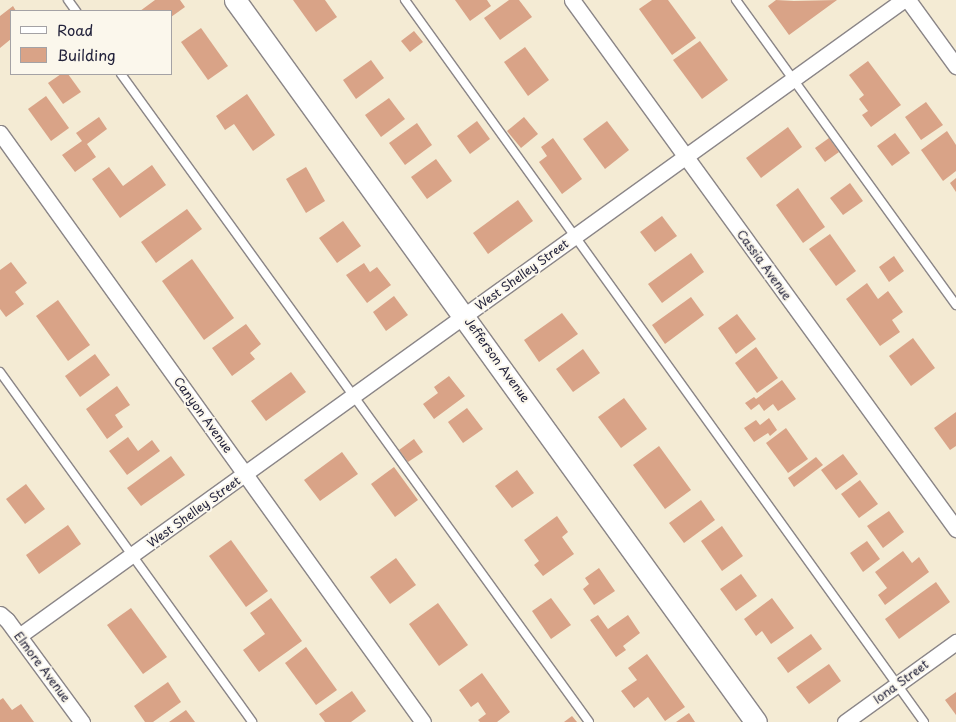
<!DOCTYPE html>
<html>
<head>
<meta charset="utf-8">
<style>
  body { margin:0 }
  #map { position:relative; width:956px; height:722px; overflow:hidden; background:#f4ebd4; font-family:"Playpen Sans",sans-serif }
  div>[style] { position:absolute }
  [style*='--x'] { left:calc(var(--x)*1px); top:calc(var(--y)*1px); width:calc(var(--w)*1px); rotate:calc(var(--a)*1deg) }
  .building>* { inset:0; background:#d9a387 }
  .roads { filter:drop-shadow(1px 0 #8b8688) drop-shadow(-1px 0 #8b8688) drop-shadow(0 1px #8b8688) drop-shadow(0 -1px #8b8688) }
  .lane>* { height:8px; margin:-4px; padding:0 4px; transform-origin:4px; border-radius:4px; background:#fff }
  .street>* { height:15px; margin:-7.5px; padding:0 7.5px; transform-origin:7.5px; border-radius:7.5px; background:#fff }
  .secondary>* { height:21px; margin:-10.5px; padding:0 10.5px; transform-origin:10.5px; border-radius:10.5px; background:#fff }
  span { translate:-50% -50%; white-space:nowrap; text-align:center; line-height:1.15; -webkit-text-stroke:4px #fbf7ec; paint-order:stroke }
  .street-label { font-size:12px; color:#22223b }
  .legend { position:absolute; left:10px; top:10px; width:162px; height:65px; box-sizing:border-box; background:#fbf7ec; border:1px solid #a4a2a5; margin:0; padding:6px 9px; list-style:none; font-size:15px; color:#22223b }
  .legend li { display:flex; align-items:center; gap:10px; height:25px }
  .legend b { width:25px; border:1px solid #a4a2a5 }
</style>
</head>
<body>
<div id="map">
  <div class="building">
    <div style="clip-path:polygon(155px 0,180px 0,185px 7px,171px 17px,171px 11px,140px 11px)"></div>
    <div style="clip-path:polygon(293px 0,325px 0,337px 17px,316px 32px)"></div>
    <div style="clip-path:polygon(455px 0,487px 0,491px 6px,470px 21px)"></div>
    <div style="clip-path:polygon(509px 0,519px 0,532px 17px,500px 40px,484px 18px)"></div>
    <div style="clip-path:polygon(652px 0,668px 0,696px 38px,672px 55px,639px 9px)"></div>
    <div style="clip-path:polygon(776px 0,794px 1px,837px 0,789px 35px,768px 6px)"></div>
    <div style="clip-path:polygon(13px 6px,16px 11px,11px 11px,11px 39px,0 48px,0 16px)"></div>
    <div style="clip-path:polygon(201px 28px,228px 66px,208px 80px,181px 42px)"></div>
    <div style="clip-path:polygon(414px 31px,423px 42px,410px 52px,401px 41px)"></div>
    <div style="clip-path:polygon(700px 41px,728px 80px,702px 99px,673px 60px)"></div>
    <div style="clip-path:polygon(525px 47px,549px 80px,528px 96px,504px 62px)"></div>
    <div style="clip-path:polygon(371px 60px,384px 78px,356px 99px,343px 80px)"></div>
    <div style="clip-path:polygon(868px 61px,901px 105px,871px 127px,862px 115px,868px 111px,859px 99px,864px 95px,849px 75px)"></div>
    <div style="clip-path:polygon(61px 74px,68px 74px,81px 92px,63px 104px,48px 83px)"></div>
    <div style="clip-path:polygon(247px 94px,275px 135px,253px 151px,234px 124px,225px 130px,216px 116px)"></div>
    <div style="clip-path:polygon(46px 96px,69px 128px,51px 141px,28px 109px)"></div>
    <div style="clip-path:polygon(389px 98px,405px 119px,381px 137px,365px 115px)"></div>
    <div style="clip-path:polygon(926px 102px,943px 125px,921px 140px,905px 117px)"></div>
    <div style="clip-path:polygon(99px 117px,107px 129px,87px 144px,96px 157px,75px 172px,62px 155px,82px 141px,76px 133px)"></div>
    <div style="clip-path:polygon(524px 117px,538px 134px,521px 148px,507px 131px)"></div>
    <div style="clip-path:polygon(477px 121px,490px 139px,470px 154px,457px 136px)"></div>
    <div style="clip-path:polygon(607px 121px,629px 150px,605px 169px,583px 139px)"></div>
    <div style="clip-path:polygon(417px 123px,432px 145px,405px 165px,389px 143px)"></div>
    <div style="clip-path:polygon(788px 127px,802px 147px,761px 178px,746px 158px)"></div>
    <div style="clip-path:polygon(947px 131px,956px 145px,956px 171px,943px 181px,921px 150px)"></div>
    <div style="clip-path:polygon(895px 133px,910px 153px,892px 166px,877px 146px)"></div>
    <div style="clip-path:polygon(553px 138px,582px 179px,562px 194px,539px 162px,547px 156px,541px 147px)"></div>
    <div style="clip-path:polygon(829px 138px,839px 152px,825px 162px,815px 148px)"></div>
    <div style="clip-path:polygon(436px 159px,452px 181px,427px 199px,411px 177px)"></div>
    <div style="clip-path:polygon(152px 165px,166px 185px,120px 218px,92px 179px,109px 167px,123px 186px)"></div>
    <div style="clip-path:polygon(306px 167px,325px 201px,306px 213px,286px 179px)"></div>
    <div style="clip-path:polygon(956px 178px,956px 192px,950px 183px)"></div>
    <div style="clip-path:polygon(850px 183px,863px 201px,843px 215px,830px 198px)"></div>
    <div style="clip-path:polygon(798px 188px,825px 227px,803px 243px,776px 205px)"></div>
    <div style="clip-path:polygon(518px 200px,533px 221px,488px 254px,473px 233px)"></div>
    <div style="clip-path:polygon(187px 209px,202px 229px,156px 263px,141px 242px)"></div>
    <div style="clip-path:polygon(662px 216px,677px 236px,655px 252px,640px 232px)"></div>
    <div style="clip-path:polygon(343px 221px,361px 246px,337px 263px,319px 238px)"></div>
    <div style="clip-path:polygon(830px 234px,856px 271px,836px 286px,809px 249px)"></div>
    <div style="clip-path:polygon(691px 253px,704px 272px,662px 303px,648px 284px)"></div>
    <div style="clip-path:polygon(894px 256px,904px 271px,889px 282px,879px 267px)"></div>
    <div style="clip-path:polygon(192px 259px,234px 318px,204px 340px,162px 281px)"></div>
    <div style="clip-path:polygon(11px 262px,27px 283px,15px 292px,24px 304px,6px 317px,0 309px,0 270px)"></div>
    <div style="clip-path:polygon(364px 263px,370px 272px,377px 267px,391px 285px,367px 303px,346px 275px)"></div>
    <div style="clip-path:polygon(867px 283px,878px 299px,888px 291px,903px 312px,892px 320px,900px 332px,880px 346px,846px 299px)"></div>
    <div style="clip-path:polygon(394px 296px,408px 315px,386px 331px,373px 312px)"></div>
    <div style="clip-path:polygon(691px 297px,704px 315px,665px 344px,652px 325px)"></div>
    <div style="clip-path:polygon(58px 300px,90px 345px,68px 361px,36px 316px)"></div>
    <div style="clip-path:polygon(562px 313px,578px 334px,539px 362px,524px 340px)"></div>
    <div style="clip-path:polygon(737px 314px,756px 339px,736px 354px,718px 328px)"></div>
    <div style="clip-path:polygon(246px 324px,261px 344px,250px 353px,255px 359px,232px 376px,212px 348px)"></div>
    <div style="clip-path:polygon(913px 338px,935px 368px,911px 386px,889px 356px)"></div>
    <div style="clip-path:polygon(756px 347px,778px 378px,757px 393px,735px 363px)"></div>
    <div style="clip-path:polygon(583px 349px,600px 373px,573px 392px,556px 369px)"></div>
    <div style="clip-path:polygon(95px 354px,110px 375px,80px 397px,65px 376px)"></div>
    <div style="clip-path:polygon(291px 372px,306px 392px,266px 421px,251px 401px)"></div>
    <div style="clip-path:polygon(449px 376px,465px 396px,434px 419px,423px 404px,438px 393px,434px 387px)"></div>
    <div style="clip-path:polygon(782px 380px,796px 399px,778px 411px,773px 404px,764px 411px,759px 404px,751px 410px,745px 403px,754px 397px,756px 399px)"></div>
    <div style="clip-path:polygon(117px 386px,130px 405px,115px 415px,123px 427px,107px 439px,86px 409px)"></div>
    <div style="clip-path:polygon(624px 398px,647px 429px,621px 448px,598px 417px)"></div>
    <div style="clip-path:polygon(467px 408px,483px 429px,463px 443px,448px 422px)"></div>
    <div style="clip-path:polygon(956px 412px,956px 446px,950px 450px,934px 428px)"></div>
    <div style="clip-path:polygon(769px 418px,777px 430px,770px 436px,768px 433px,754px 442px,744px 428px,756px 420px,760px 425px)"></div>
    <div style="clip-path:polygon(786px 428px,808px 459px,788px 473px,766px 443px)"></div>
    <div style="clip-path:polygon(128px 437px,138px 451px,152px 440px,160px 451px,127px 475px,109px 451px)"></div>
    <div style="clip-path:polygon(414px 439px,423px 452px,408px 462px,399px 450px)"></div>
    <div style="clip-path:polygon(659px 446px,691px 490px,665px 509px,633px 465px)"></div>
    <div style="clip-path:polygon(342px 452px,358px 474px,320px 501px,304px 480px)"></div>
    <div style="clip-path:polygon(843px 454px,858px 474px,836px 490px,821px 470px)"></div>
    <div style="clip-path:polygon(171px 456px,185px 475px,141px 506px,127px 488px)"></div>
    <div style="clip-path:polygon(816px 457px,823px 465px,794px 487px,788px 478px)"></div>
    <div style="clip-path:polygon(394px 467px,418px 500px,395px 517px,371px 484px)"></div>
    <div style="clip-path:polygon(517px 470px,534px 493px,512px 508px,495px 486px)"></div>
    <div style="clip-path:polygon(860px 480px,878px 504px,859px 518px,841px 494px)"></div>
    <div style="clip-path:polygon(26px 484px,45px 509px,25px 524px,6px 499px)"></div>
    <div style="clip-path:polygon(701px 500px,715px 520px,684px 543px,669px 523px)"></div>
    <div style="clip-path:polygon(889px 511px,904px 532px,883px 548px,867px 526px)"></div>
    <div style="clip-path:polygon(557px 516px,568px 532px,562px 537px,574px 554px,543px 576px,534px 565px,539px 561px,524px 540px)"></div>
    <div style="clip-path:polygon(68px 525px,81px 544px,39px 574px,26px 555px)"></div>
    <div style="clip-path:polygon(722px 526px,743px 556px,722px 571px,701px 541px)"></div>
    <div style="clip-path:polygon(231px 540px,268px 591px,246px 607px,209px 556px)"></div>
    <div style="clip-path:polygon(867px 541px,880px 559px,863px 572px,850px 553px)"></div>
    <div style="clip-path:polygon(903px 551px,912px 563px,919px 557px,929px 572px,885px 605px,878px 595px,887px 588px,875px 572px)"></div>
    <div style="clip-path:polygon(396px 558px,416px 585px,390px 604px,370px 577px)"></div>
    <div style="clip-path:polygon(599px 568px,615px 591px,594px 605px,583px 589px,589px 584px,585px 578px)"></div>
    <div style="clip-path:polygon(741px 574px,757px 596px,736px 611px,720px 589px)"></div>
    <div style="clip-path:polygon(936px 582px,950px 602px,899px 639px,885px 619px)"></div>
    <div style="clip-path:polygon(271px 598px,302px 641px,259px 672px,243px 650px,265px 634px,250px 613px)"></div>
    <div style="clip-path:polygon(551px 598px,571px 625px,551px 639px,532px 611px)"></div>
    <div style="clip-path:polygon(772px 598px,794px 628px,771px 644px,762px 631px,756px 636px,744px 619px)"></div>
    <div style="clip-path:polygon(438px 603px,468px 645px,439px 666px,409px 624px)"></div>
    <div style="clip-path:polygon(131px 608px,167px 657px,143px 674px,107px 625px)"></div>
    <div style="clip-path:polygon(598px 615px,608px 629px,628px 615px,640px 633px,623px 646px,626px 650px,616px 657px,590px 620px)"></div>
    <div style="clip-path:polygon(811px 634px,822px 649px,788px 673px,777px 658px)"></div>
    <div style="clip-path:polygon(306px 647px,337px 690px,316px 705px,285px 663px)"></div>
    <div style="clip-path:polygon(647px 654px,685px 707px,665px 721px,648px 697px,634px 708px,621px 691px,637px 680px,628px 668px)"></div>
    <div style="clip-path:polygon(829px 664px,841px 681px,809px 704px,796px 687px)"></div>
    <div style="clip-path:polygon(482px 673px,510px 712px,497px 722px,480px 722px,478px 720px,486px 714px,478px 702px,471px 707px,459px 690px)"></div>
    <div style="clip-path:polygon(168px 682px,181px 702px,153px 722px,145px 722px,134px 706px)"></div>
    <div style="clip-path:polygon(352px 691px,366px 711px,351px 722px,325px 722px,319px 714px)"></div>
    <div style="clip-path:polygon(956px 692px,956px 715px,945px 700px)"></div>
    <div style="clip-path:polygon(3px 698px,12px 710px,21px 704px,34px 722px,0 722px,0 700px)"></div>
    <div style="clip-path:polygon(186px 710px,195px 722px,169px 722px)"></div>
    <div style="clip-path:polygon(689px 713px,695px 722px,676px 722px)"></div>
    <div style="clip-path:polygon(572px 716px,577px 722px,564px 722px)"></div>
  </div>
  <div class="roads">
    <div class="lane">
      <div style="--x:68;--y:0;--w:14;--a:54"></div>
      <div style="--x:405;--y:0;--w:889;--a:54.29"></div>
      <div style="--x:736;--y:0;--w:376;--a:54.2"></div>
      <div style="--x:121;--y:74;--w:799;--a:54.16"></div>
      <div style="--x:0;--y:372;--w:431;--a:54.2"></div>
    </div>
    <div class="street">
      <div style="--x:572;--y:0;--w:654;--a:54.02"></div>
      <div style="--x:908;--y:0;--w:82;--a:54"></div>
      <div style="--x:0;--y:133;--w:725;--a:54.32"></div>
      <div style="--x:0;--y:614;--w:9;--a:41"></div>
      <div style="--x:7;--y:620;--w:127;--a:53.7"></div>
      <div style="--x:19;--y:636;--w:1089;--a:-35.73"></div>
      <div style="--x:845;--y:722;--w:137;--a:-35.8"></div>
    </div>
    <div class="secondary">
      <div style="--x:235;--y:0;--w:890;--a:54.19"></div>
    </div>
  </div>
  <div class="street-label">
    <span style="left:764px;top:265px;rotate:54deg">Cassia Avenue</span>
    <span style="left:522px;top:275px;rotate:-36deg">West Shelley Street</span>
    <span style="left:497px;top:360px;rotate:54deg">Jefferson Avenue</span>
    <span style="left:203px;top:415px;rotate:54deg">Canyon Avenue</span>
    <span style="left:194px;top:512px;rotate:-36deg">West Shelley Street</span>
    <span style="left:42px;top:667px;rotate:53deg">Elmore Avenue</span>
    <span style="left:901px;top:682px;rotate:-36deg">Iona Street</span>
  </div>
  <ul class="legend">
  <li><b style="height:6px;background:#fff"></b>Road</li>
  <li><b style="height:14px;background:#d9a387"></b>Building</li>
  </ul>
</div>
</body>
</html>
